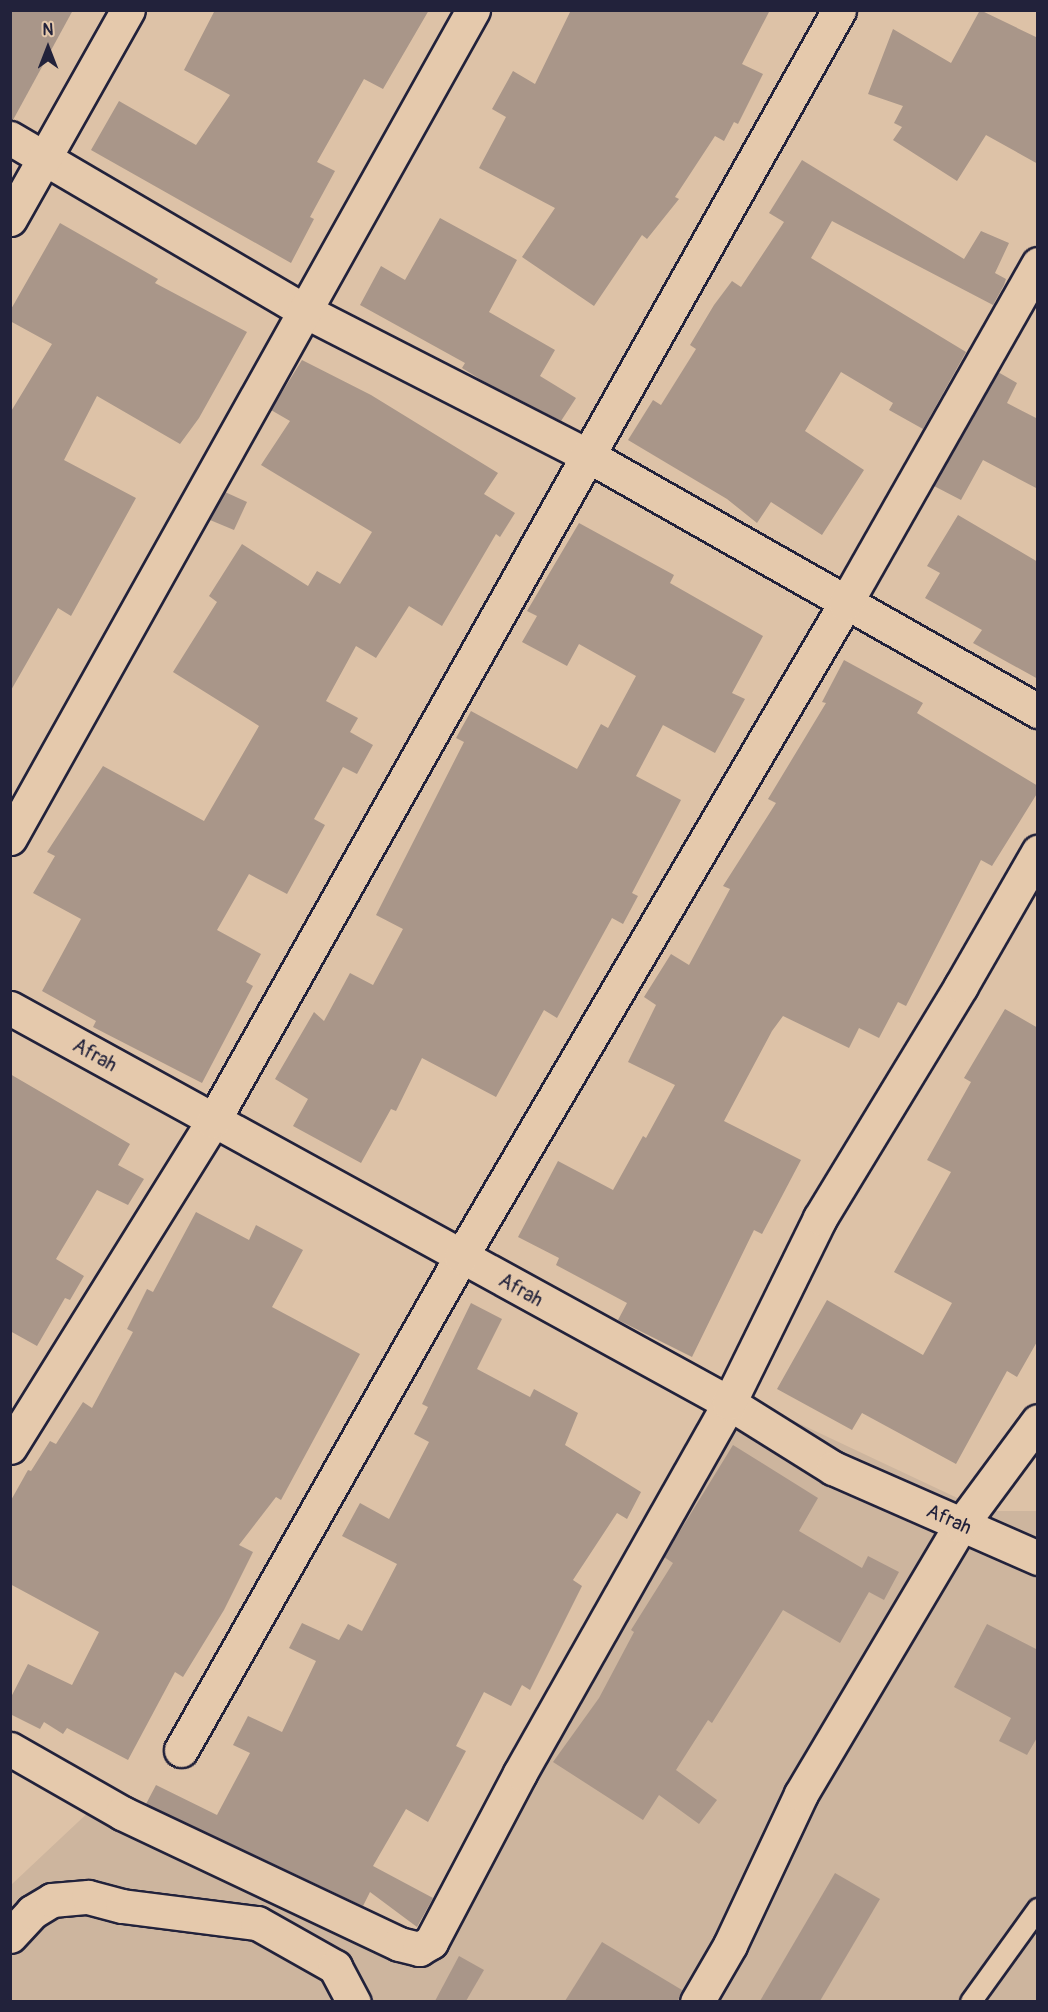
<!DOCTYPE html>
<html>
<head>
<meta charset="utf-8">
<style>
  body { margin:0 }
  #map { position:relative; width:1048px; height:2012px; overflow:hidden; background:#ddc2a7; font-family:Pangolin,sans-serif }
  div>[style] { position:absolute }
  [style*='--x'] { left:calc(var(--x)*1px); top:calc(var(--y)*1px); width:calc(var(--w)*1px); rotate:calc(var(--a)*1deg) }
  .built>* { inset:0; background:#cdb59e }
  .building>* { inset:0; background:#a99689 }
  .roads { filter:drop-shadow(2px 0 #22223b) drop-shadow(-2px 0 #22223b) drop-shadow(0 2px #22223b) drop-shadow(0 -2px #22223b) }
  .service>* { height:20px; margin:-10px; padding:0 10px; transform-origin:10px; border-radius:10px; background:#e5c9ac }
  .minor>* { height:33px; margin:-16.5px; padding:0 16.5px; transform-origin:16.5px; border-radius:16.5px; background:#e5c9ac }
  .secondary>* { height:33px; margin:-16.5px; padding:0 16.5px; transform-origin:16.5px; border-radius:16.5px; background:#e5c9ac }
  span { translate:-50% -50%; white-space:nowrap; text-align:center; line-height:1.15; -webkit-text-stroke:5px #e5c9ac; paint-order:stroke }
  .street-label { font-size:20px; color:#22223b }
  .frame { position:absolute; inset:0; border:12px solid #22223b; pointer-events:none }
  .north { position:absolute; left:18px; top:18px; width:60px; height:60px; -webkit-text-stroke:4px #e5c9ac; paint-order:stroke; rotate:0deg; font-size:16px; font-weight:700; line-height:24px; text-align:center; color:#22223b }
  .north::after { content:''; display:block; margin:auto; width:21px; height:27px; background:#22223b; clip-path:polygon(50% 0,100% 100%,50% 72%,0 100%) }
</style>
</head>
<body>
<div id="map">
  <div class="built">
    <div style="clip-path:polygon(741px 1396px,985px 1511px,1037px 1511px,1037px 2001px,11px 2002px,11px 1885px,94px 1807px,434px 1944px)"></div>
  </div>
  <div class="building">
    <div style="clip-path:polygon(10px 10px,73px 10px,13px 120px,10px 119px)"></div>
    <div style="clip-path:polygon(215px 10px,429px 10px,383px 89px,364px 79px,317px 162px,335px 171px,310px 217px,314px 219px,291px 263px,91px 150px,119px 101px,196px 145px,230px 95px,184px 70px)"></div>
    <div style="clip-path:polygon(571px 10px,770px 10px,742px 64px,763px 74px,738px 124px,734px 122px,724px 141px,715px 136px,675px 197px,679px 199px,647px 239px,642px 235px,594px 306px,522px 257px,555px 208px,479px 168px,506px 117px,492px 109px,513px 71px,535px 84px)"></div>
    <div style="clip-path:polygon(980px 10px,1038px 38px,1038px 164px,986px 135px,957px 181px,893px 140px,902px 127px,894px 123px,903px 106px,868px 94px,893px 29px,951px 63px)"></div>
    <div style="clip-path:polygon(802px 160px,964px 259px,981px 231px,1009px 243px,995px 273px,1006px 279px,1004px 285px,993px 305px,832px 221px,811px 258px,966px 352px,923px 429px,889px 410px,893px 403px,841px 372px,805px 431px,864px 470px,822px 535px,771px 502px,757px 523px,727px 499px,628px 440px,653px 400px,661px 405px,696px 349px,690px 345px,714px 305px,732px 281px,741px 287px,784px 222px,769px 213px)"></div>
    <div style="clip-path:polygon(440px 218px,517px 260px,489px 312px,555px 350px,540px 376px,576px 398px,561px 421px,483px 381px,462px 368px,465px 363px,360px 305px,381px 266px,405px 280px)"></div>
    <div style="clip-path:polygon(60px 223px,158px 279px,155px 283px,247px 332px,199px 418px,180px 444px,97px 396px,64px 460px,136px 498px,71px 616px,58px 608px,10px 692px,10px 413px,52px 344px,10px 321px,10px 311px)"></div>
    <div style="clip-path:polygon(302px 360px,371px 395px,498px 473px,484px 494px,515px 513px,500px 537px,496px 534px,442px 626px,409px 606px,376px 658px,356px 646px,326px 701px,358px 718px,350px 732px,373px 745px,357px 774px,343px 767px,314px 819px,325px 825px,287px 894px,249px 874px,217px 930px,261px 954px,246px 982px,253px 986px,202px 1083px,93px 1027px,96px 1021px,42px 991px,81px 919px,33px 893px,55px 856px,47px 852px,103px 766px,204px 821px,259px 726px,173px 672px,217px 602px,209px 596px,242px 544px,308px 586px,317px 571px,340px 584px,372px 532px,261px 465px,290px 421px,271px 410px)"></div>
    <div style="clip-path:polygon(998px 372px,1017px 383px,1007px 403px,1038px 419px,1038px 489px,983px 460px,961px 500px,934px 486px)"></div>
    <div style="clip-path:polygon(225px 492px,247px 502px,234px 530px,210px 520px)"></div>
    <div style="clip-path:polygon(958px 515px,1038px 562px,1038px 679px,973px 643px,982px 630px,925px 598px,940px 573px,927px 566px)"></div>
    <div style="clip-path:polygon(579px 523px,674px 575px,670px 583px,763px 636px,732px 693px,745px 699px,715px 753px,663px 725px,636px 776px,681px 800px,632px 893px,638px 896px,623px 924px,612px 918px,557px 1018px,544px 1010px,496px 1097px,422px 1058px,396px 1111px,391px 1109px,361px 1163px,293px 1126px,308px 1099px,275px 1079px,314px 1012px,324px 1021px,350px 973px,373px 985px,403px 929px,376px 915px,464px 742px,456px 738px,471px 711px,577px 769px,601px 724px,608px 728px,636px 676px,579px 644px,567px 666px,522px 642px,537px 616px,527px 611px)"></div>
    <div style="clip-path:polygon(844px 660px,923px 703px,917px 713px,1038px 786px,1038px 792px,992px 866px,981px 860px,906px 1006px,898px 1002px,879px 1038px,859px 1028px,849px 1048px,783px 1016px,772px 1031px,724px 1121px,801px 1160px,762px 1234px,754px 1230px,692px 1357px,618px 1320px,627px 1303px,556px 1265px,559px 1258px,518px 1237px,558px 1161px,613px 1190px,643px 1136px,646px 1138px,675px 1085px,628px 1062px,656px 1005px,644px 997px,671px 954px,689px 965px,730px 889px,723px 886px,776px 803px,768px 799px,826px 703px,822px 702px)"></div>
    <div style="clip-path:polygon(1005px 1009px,1038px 1028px,1038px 1340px,1017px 1377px,1007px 1371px,956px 1464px,862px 1413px,852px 1430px,777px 1389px,827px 1300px,923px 1355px,952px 1303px,894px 1272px,951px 1172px,927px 1160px,971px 1082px,964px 1078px)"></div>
    <div style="clip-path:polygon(10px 1074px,130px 1144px,118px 1165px,144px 1179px,128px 1205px,97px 1190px,56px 1259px,84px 1276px,70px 1300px,65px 1298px,37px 1346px,10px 1331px)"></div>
    <div style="clip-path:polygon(196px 1212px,249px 1240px,256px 1225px,303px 1250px,272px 1307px,360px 1354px,281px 1500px,276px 1497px,239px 1545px,253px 1552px,224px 1610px,183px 1677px,175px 1672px,128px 1760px,67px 1728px,63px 1734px,44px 1722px,40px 1729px,10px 1714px,10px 1699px,28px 1664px,72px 1685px,99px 1632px,10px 1584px,10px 1502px,28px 1470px,31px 1471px,50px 1441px,56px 1444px,83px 1402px,92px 1408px,133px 1332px,127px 1329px,147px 1289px,153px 1292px)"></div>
    <div style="clip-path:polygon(471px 1303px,502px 1319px,477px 1369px,530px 1397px,534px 1389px,578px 1413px,565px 1445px,641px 1492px,627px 1519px,617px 1513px,573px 1580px,582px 1586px,530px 1690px,522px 1685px,511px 1706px,484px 1692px,456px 1746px,466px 1751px,428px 1822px,406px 1809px,373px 1866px,433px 1898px,417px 1927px,370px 1892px,363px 1906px,146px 1804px,156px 1785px,217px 1815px,250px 1753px,233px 1745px,248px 1716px,282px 1732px,316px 1661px,289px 1648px,302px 1623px,339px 1640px,348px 1624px,362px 1631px,397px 1564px,342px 1536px,360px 1503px,389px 1519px,429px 1442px,414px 1434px,428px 1407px,422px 1404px)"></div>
    <div style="clip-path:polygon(733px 1445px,818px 1498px,799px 1531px,862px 1568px,868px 1556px,899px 1572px,884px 1600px,869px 1592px,840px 1643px,783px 1610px,712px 1723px,708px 1720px,676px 1770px,717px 1800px,699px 1824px,659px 1795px,643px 1820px,553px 1762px,599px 1698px,634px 1632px,631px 1630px,673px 1563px,664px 1557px)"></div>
    <div style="clip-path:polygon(987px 1624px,1038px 1650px,1038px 1736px,1027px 1755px,999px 1741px,1011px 1718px,954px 1687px)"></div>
    <div style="clip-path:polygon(835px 1873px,880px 1899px,820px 2001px,760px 2001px)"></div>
    <div style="clip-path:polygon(602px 1942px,682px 1990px,678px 2001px,565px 2001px)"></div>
    <div style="clip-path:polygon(459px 1956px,484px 1970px,466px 2001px,435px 2001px)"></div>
  </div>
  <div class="roads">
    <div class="service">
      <div style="--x:971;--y:2002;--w:115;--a:-54.2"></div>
    </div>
    <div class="minor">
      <div style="--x:10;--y:138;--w:342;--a:30.4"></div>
      <div style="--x:305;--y:311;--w:317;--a:27.1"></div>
      <div style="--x:587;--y:455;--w:519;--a:29.58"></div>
      <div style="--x:10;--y:838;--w:949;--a:-60.79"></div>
      <div style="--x:10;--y:1008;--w:820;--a:28.78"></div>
      <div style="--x:729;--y:1403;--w:123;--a:32"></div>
      <div style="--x:833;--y:1468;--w:224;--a:23.7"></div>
      <div style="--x:10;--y:1447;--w:384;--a:-58.1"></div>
      <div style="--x:213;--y:1121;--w:1275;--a:-60.6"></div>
      <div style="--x:10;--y:1749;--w:129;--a:29.7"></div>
      <div style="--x:122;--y:1813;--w:306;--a:25.3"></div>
      <div style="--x:399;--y:1944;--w:21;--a:14"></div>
      <div style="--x:419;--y:1949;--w:14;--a:-30"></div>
      <div style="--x:431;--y:1942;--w:191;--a:-62.2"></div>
      <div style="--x:520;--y:1773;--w:425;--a:-60.5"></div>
      <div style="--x:729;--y:1403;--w:206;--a:-63.8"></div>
      <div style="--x:820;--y:1218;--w:271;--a:-58.7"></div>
      <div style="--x:961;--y:986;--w:155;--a:-60.1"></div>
      <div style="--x:181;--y:1750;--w:567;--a:-60.41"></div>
      <div style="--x:461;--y:1257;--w:758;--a:-59.54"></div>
      <div style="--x:845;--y:604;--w:391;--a:-60.4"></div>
      <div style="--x:10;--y:1936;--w:33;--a:-47"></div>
      <div style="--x:32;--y:1912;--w:23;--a:-31"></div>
      <div style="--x:52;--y:1900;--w:36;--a:-5"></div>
      <div style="--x:88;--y:1897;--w:35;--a:15"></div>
      <div style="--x:122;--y:1906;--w:136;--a:7.2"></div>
      <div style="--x:257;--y:1923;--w:90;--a:29.4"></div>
      <div style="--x:335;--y:1967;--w:40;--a:62"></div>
      <div style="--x:697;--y:2002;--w:66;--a:-59.9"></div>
      <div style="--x:730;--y:1945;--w:167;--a:-64.8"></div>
      <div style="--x:801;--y:1794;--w:313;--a:-59.3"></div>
      <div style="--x:961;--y:1525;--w:129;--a:-53.5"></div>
    </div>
    <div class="secondary">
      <div style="--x:10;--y:219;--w:240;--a:-60.6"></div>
    </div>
  </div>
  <div class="street-label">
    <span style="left:95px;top:1055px;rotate:29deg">Afrah</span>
    <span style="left:521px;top:1290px;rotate:29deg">Afrah</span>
    <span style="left:949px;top:1519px;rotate:24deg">Afrah</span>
  </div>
  <div class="frame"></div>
  <div class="north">N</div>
</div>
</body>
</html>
